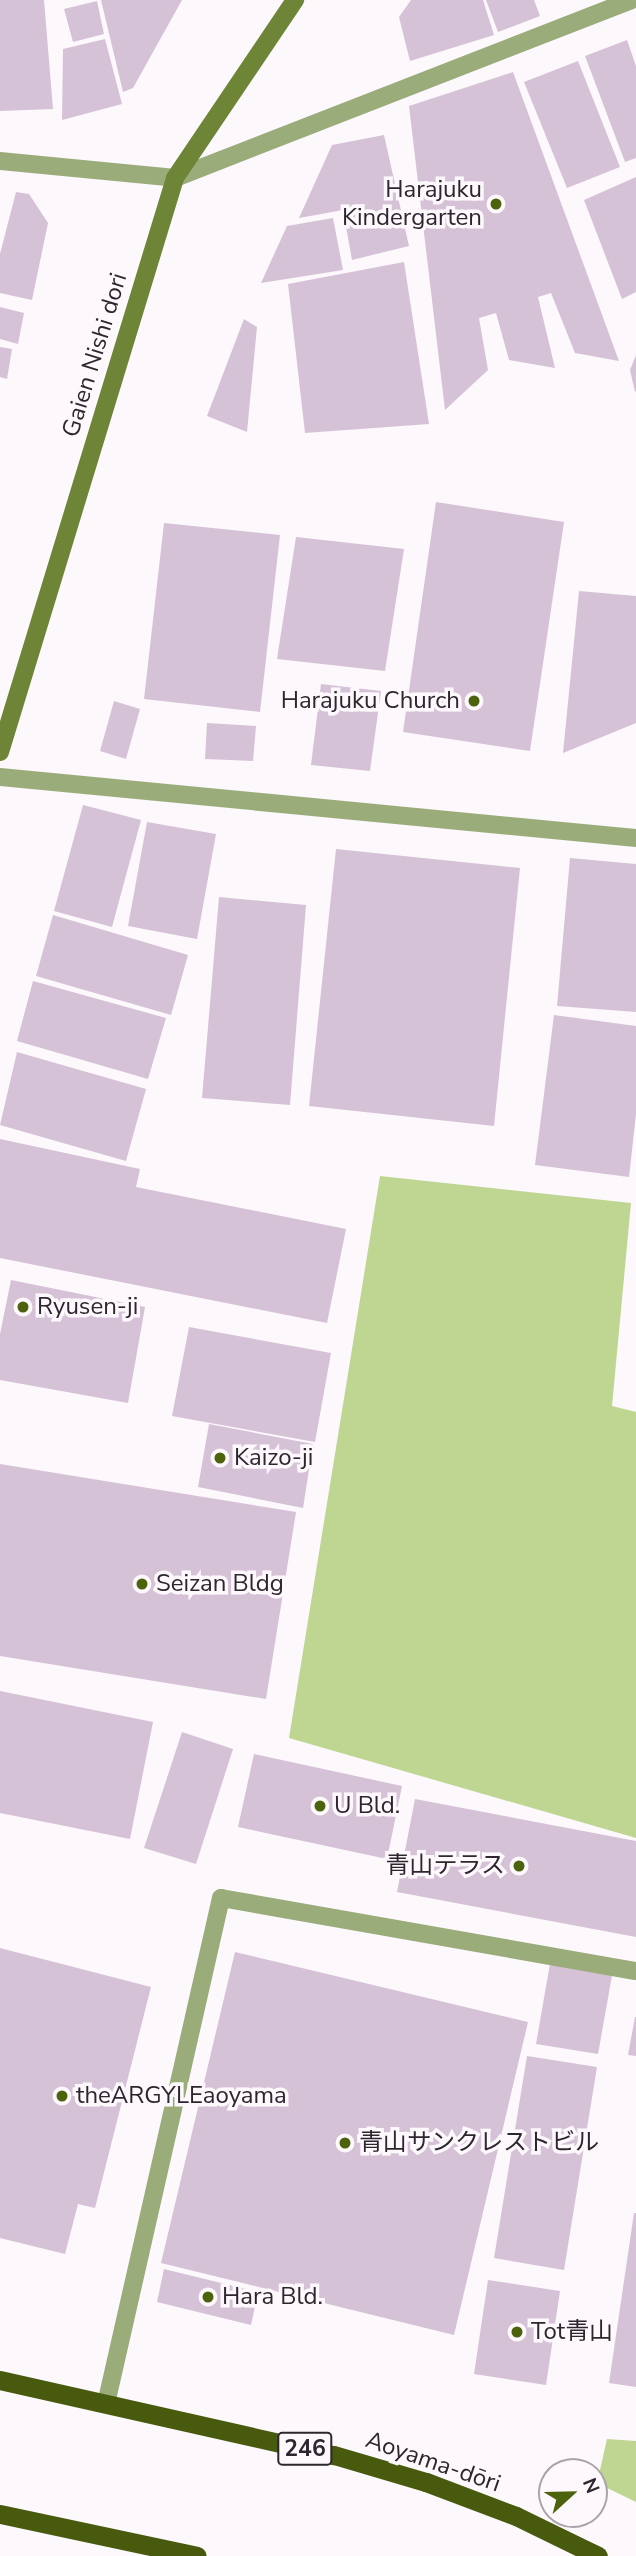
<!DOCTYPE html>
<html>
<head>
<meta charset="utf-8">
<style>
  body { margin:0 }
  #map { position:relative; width:636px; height:2556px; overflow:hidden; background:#fcf8fc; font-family:"Nunito Sans","Noto Sans JP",sans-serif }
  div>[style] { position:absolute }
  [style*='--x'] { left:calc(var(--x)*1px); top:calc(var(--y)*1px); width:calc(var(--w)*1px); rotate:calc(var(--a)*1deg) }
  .green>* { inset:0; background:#bfd693 }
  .building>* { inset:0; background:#d6c2d6 }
  .minor>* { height:18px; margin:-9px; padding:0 9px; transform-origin:9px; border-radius:9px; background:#9bac7b }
  .secondary>* { height:18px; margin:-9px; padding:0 9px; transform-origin:9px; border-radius:9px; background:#6e8538 }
  .trunk>* { height:19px; margin:-9.5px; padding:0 9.5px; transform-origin:9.5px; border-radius:9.5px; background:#475a0e }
  .dots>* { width:19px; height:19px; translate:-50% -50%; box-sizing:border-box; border:4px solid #fcf8fc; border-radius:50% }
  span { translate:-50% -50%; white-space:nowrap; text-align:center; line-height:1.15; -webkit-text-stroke:7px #fcf8fc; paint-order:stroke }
  .shield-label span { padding:2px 5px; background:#fcf8fc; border:2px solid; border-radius:5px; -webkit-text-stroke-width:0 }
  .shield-label { font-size:23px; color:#2e262e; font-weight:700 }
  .poi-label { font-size:24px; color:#2e262e }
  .right { translate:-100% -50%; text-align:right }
  .left { translate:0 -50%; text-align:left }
  .street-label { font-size:24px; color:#2e262e }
  .north { position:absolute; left:538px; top:2458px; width:70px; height:70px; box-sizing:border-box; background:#fcf8fc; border:2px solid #aaa4aa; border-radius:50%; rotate:68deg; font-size:19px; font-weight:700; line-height:28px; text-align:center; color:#2e262e }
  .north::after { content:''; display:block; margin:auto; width:24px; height:32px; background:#4d620d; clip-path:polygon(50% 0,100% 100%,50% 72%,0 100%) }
</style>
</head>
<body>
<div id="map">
  <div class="green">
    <div style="clip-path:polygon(380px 1176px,631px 1203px,612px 1406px,636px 1412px,636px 1838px,289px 1738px)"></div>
    <div style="clip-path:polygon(607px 2439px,636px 2441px,636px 2502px,597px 2483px)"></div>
  </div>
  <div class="building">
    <div style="clip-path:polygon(0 0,44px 0,53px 109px,0 111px)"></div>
    <div style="clip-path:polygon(101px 0,182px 0,133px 88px,123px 92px)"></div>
    <div style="clip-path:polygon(411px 0,483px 0,494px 35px,410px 61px,399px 17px)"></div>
    <div style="clip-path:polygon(486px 0,534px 0,540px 16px,498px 32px)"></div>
    <div style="clip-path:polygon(97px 1px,104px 34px,73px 42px,64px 9px)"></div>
    <div style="clip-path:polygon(105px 39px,122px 104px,62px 120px,63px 49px)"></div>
    <div style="clip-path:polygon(627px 40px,636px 66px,636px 158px,625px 162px,585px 56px)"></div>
    <div style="clip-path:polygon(578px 61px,620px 167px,567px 188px,524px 82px)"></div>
    <div style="clip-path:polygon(513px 72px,619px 361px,575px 353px,551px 293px,538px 297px,555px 368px,509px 360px,496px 313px,479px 318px,488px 370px,445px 410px,409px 106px)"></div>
    <div style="clip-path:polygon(384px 135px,409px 246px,352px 260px,343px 210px,299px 218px,332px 145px)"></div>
    <div style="clip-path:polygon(636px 177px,636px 292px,622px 299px,584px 200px)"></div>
    <div style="clip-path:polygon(16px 192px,29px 194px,48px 223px,32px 300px,0 293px,0 254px)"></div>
    <div style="clip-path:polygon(333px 218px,343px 270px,261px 283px,287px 226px)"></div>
    <div style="clip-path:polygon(404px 262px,429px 424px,305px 433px,288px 284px)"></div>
    <div style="clip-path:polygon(0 307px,24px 313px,18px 344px,0 339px)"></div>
    <div style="clip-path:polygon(244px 319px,257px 327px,247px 432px,207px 416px)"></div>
    <div style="clip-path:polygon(0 347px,12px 349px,7px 379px,0 377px)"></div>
    <div style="clip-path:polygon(636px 355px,636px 391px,635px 392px,630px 370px)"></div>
    <div style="clip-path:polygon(436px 502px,564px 522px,530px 751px,403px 732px)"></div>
    <div style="clip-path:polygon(164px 523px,280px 535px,260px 712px,144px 699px)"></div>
    <div style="clip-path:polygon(296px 537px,404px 549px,385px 671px,277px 659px)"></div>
    <div style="clip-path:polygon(579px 591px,636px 596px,636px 723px,563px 753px)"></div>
    <div style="clip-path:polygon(321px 684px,381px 691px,370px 771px,311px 765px)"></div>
    <div style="clip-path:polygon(114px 701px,140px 709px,126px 759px,100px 751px)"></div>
    <div style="clip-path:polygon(207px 723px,256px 726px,253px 761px,205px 759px)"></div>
    <div style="clip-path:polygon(83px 805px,141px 820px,112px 927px,54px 911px)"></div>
    <div style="clip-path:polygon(147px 822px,216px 834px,197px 939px,128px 926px)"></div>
    <div style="clip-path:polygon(336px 849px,520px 868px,494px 1126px,309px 1106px)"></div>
    <div style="clip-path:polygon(570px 858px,636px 864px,636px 1012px,557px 1006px)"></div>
    <div style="clip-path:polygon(219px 897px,306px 905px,290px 1105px,202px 1098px)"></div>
    <div style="clip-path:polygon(53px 915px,188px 955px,171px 1015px,36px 976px)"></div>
    <div style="clip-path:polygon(33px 981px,166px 1018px,148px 1079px,17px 1041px)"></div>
    <div style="clip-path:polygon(554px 1015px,636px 1026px,636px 1114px,629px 1177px,535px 1165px)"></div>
    <div style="clip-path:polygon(17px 1052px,146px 1089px,126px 1161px,0 1125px)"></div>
    <div style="clip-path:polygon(0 1139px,140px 1169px,136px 1187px,346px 1229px,327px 1323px,0 1258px)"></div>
    <div style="clip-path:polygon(11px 1280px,145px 1307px,128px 1403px,0 1380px,0 1334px)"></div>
    <div style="clip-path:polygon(189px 1327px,331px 1353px,315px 1442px,172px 1416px)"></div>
    <div style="clip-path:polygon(209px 1424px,313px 1444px,303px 1508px,198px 1487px)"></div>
    <div style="clip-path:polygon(0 1464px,296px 1512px,266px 1699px,0 1656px)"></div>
    <div style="clip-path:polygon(0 1691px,153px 1722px,130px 1839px,0 1813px)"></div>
    <div style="clip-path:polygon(182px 1732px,233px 1749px,196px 1864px,144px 1848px)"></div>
    <div style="clip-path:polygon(254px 1754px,402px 1786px,387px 1859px,238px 1827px)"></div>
    <div style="clip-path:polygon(415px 1799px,636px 1841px,636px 1937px,397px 1892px)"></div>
    <div style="clip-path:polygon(0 1948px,151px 1987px,95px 2208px,78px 2204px,65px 2254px,0 2238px)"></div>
    <div style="clip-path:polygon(235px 1952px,528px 2022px,454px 2335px,161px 2263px)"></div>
    <div style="clip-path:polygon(551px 1958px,613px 1970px,598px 2054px,536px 2044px)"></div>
    <div style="clip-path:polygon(635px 2017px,636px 2017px,636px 2056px,628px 2055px)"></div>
    <div style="clip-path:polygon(527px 2056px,597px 2067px,564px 2270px,494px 2258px)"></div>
    <div style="clip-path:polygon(634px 2213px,636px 2213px,636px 2387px,609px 2383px)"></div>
    <div style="clip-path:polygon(164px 2269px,258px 2292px,251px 2325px,157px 2302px)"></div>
    <div style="clip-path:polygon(488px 2280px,560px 2291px,546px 2385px,474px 2374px)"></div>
  </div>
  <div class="minor">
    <div style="--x:0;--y:161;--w:176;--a:5.5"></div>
    <div style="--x:175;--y:178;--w:490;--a:-21.3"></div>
    <div style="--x:0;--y:777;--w:639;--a:5.48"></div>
    <div style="--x:106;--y:2404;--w:519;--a:-77.2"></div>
    <div style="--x:221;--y:1898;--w:421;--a:10"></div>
  </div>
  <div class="secondary">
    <div style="--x:0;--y:752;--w:600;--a:-73.04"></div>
    <div style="--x:175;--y:178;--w:215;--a:-56"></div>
  </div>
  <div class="trunk">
    <div style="--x:0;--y:2380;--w:342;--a:12.7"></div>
    <div style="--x:334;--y:2455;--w:96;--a:16.4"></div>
    <div style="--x:426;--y:2482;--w:96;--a:20.7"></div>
    <div style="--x:516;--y:2516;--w:91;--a:26"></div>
    <div style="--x:0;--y:2514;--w:201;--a:12"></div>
  </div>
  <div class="dots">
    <div style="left:496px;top:204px;background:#4d620d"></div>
    <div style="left:474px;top:701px;background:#4d620d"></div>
    <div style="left:23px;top:1307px;background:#4d620d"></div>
    <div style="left:220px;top:1458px;background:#4d620d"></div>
    <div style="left:142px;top:1584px;background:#4d620d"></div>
    <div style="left:320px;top:1806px;background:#4d620d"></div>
    <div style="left:519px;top:1866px;background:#4d620d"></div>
    <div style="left:62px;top:2096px;background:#4d620d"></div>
    <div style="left:345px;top:2143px;background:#4d620d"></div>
    <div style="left:208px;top:2297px;background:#4d620d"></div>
    <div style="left:517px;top:2332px;background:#4d620d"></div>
  </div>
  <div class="shield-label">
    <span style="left:305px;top:2449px">246</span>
  </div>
  <div class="poi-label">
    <span class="right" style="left:482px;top:204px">Harajuku<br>Kindergarten</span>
    <span class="right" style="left:460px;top:701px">Harajuku Church</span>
    <span class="left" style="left:37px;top:1307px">Ryusen-ji</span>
    <span class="left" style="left:234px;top:1458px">Kaizo-ji</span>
    <span class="left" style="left:156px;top:1584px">Seizan Bldg</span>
    <span class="left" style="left:334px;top:1806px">U Bld.</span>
    <span class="right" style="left:505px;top:1866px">青山テラス</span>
    <span class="left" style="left:76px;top:2096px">theARGYLEaoyama</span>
    <span class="left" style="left:359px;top:2143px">青山サンクレストビル</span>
    <span class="left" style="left:222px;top:2297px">Hara Bld.</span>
    <span class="left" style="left:531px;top:2332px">Tot青山</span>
  </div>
  <div class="street-label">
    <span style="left:95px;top:355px;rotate:-73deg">Gaien Nishi dori</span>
    <span style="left:433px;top:2462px;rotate:19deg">Aoyama-dōri</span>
  </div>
  <div class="north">N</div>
</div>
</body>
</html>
